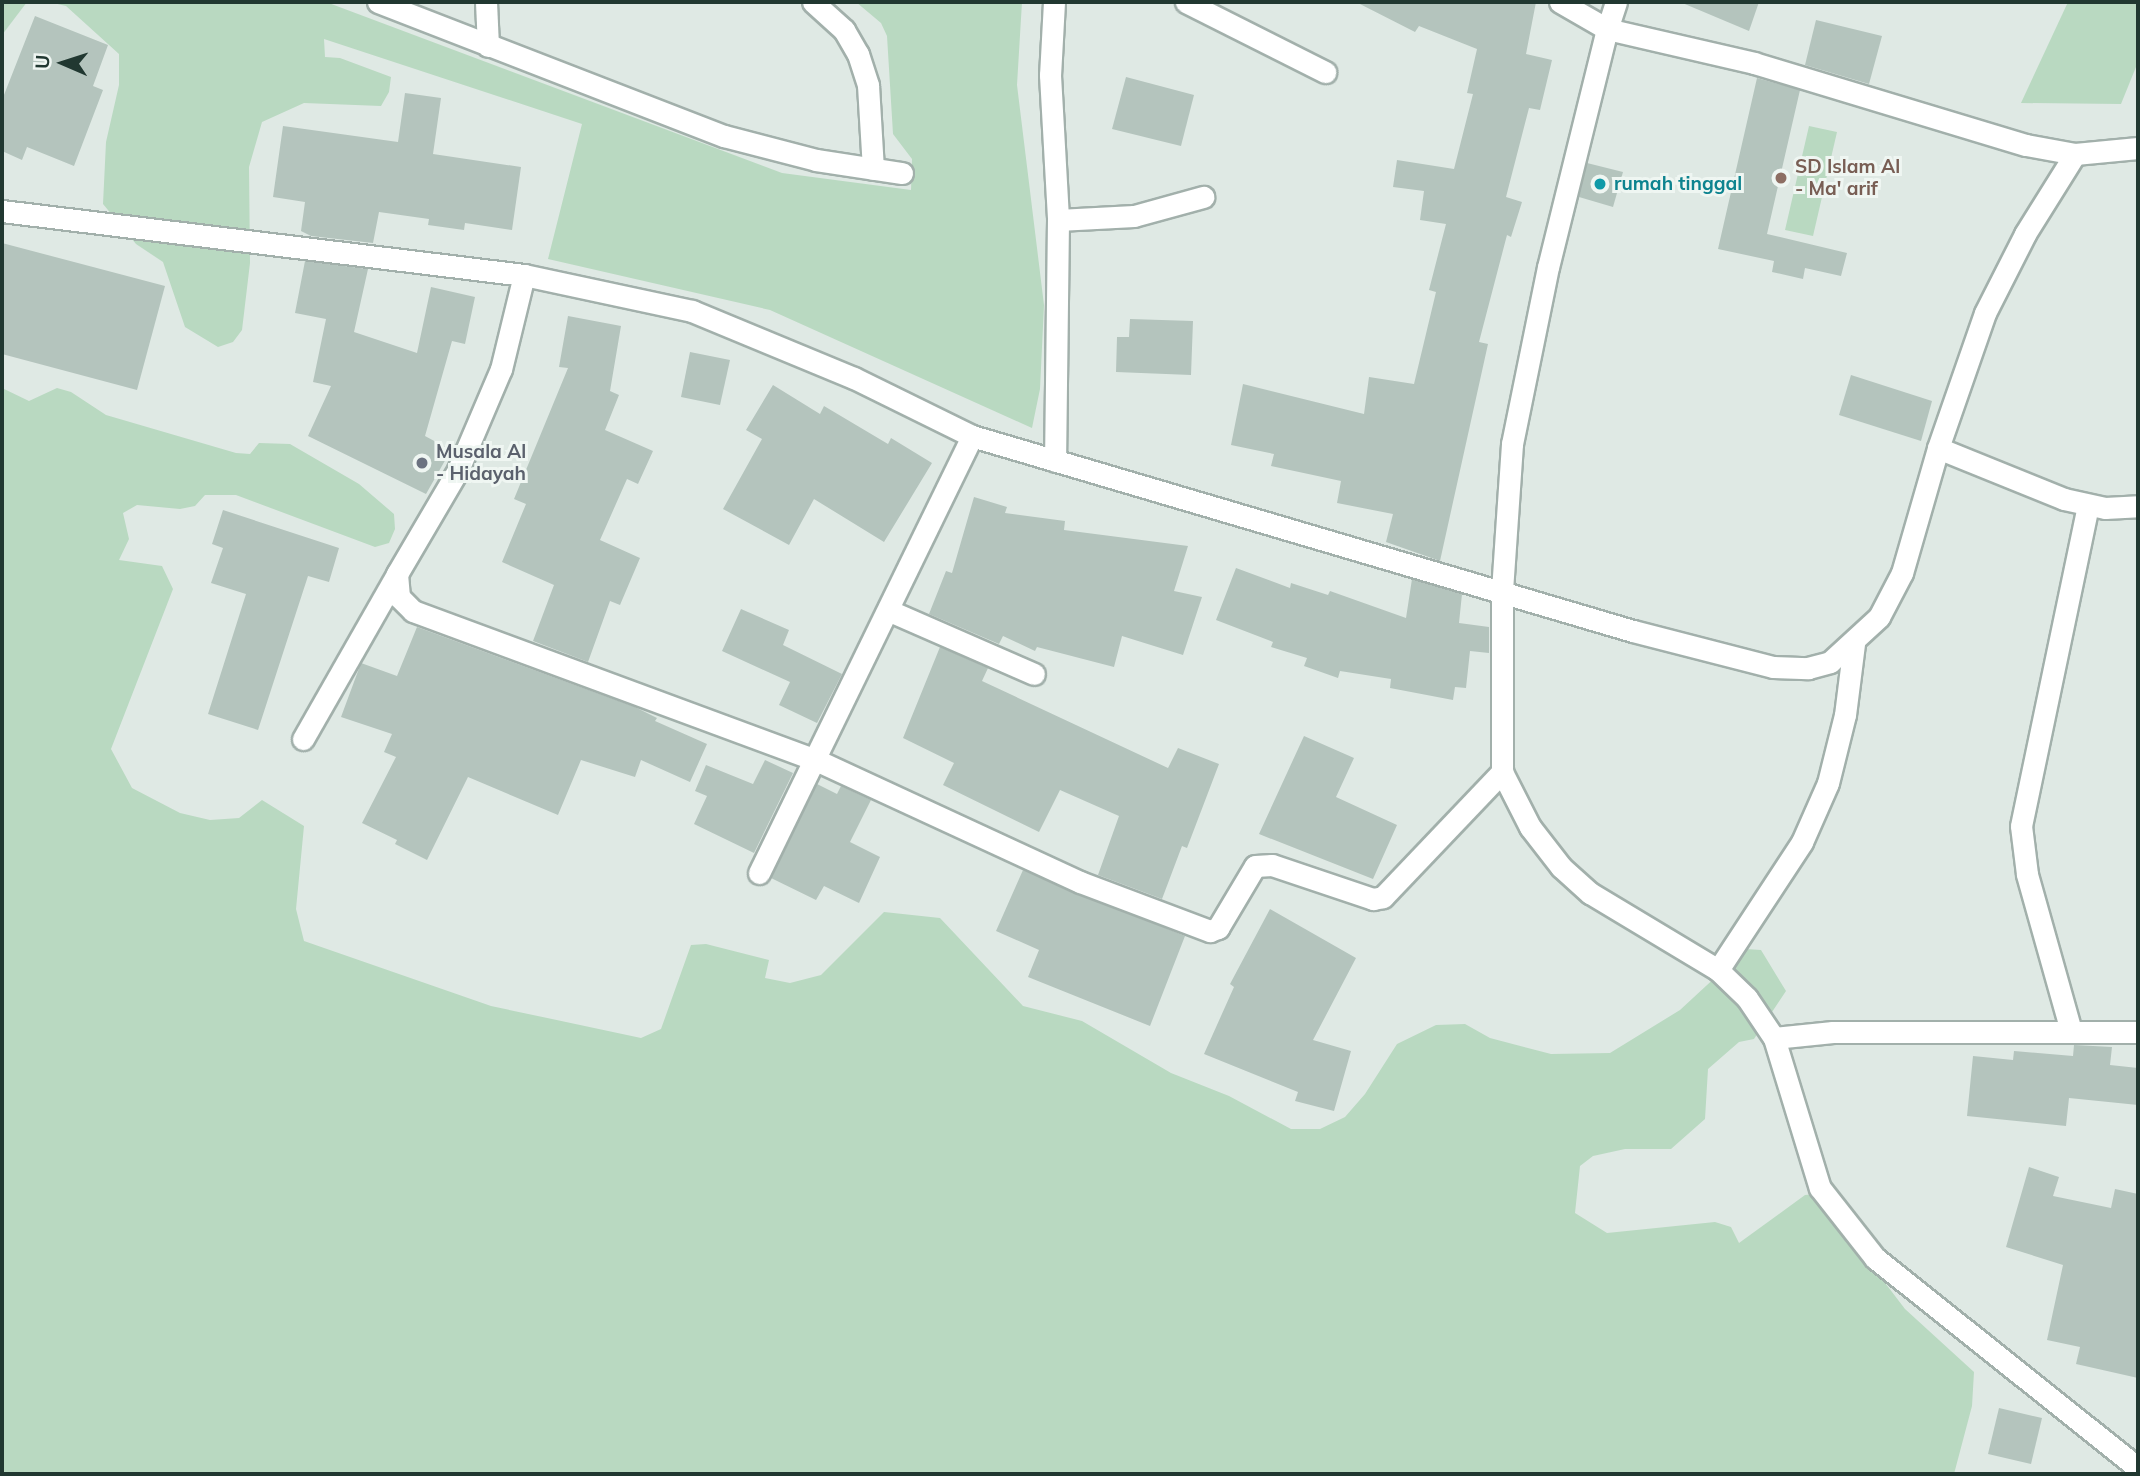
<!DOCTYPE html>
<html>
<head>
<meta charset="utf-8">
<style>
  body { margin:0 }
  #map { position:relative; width:2140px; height:1476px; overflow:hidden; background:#dfe9e4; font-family:Mulish,sans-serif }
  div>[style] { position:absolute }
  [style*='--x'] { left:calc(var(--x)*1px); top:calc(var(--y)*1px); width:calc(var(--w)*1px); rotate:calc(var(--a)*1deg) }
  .green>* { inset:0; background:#b9d9c1 }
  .building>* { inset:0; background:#b4c4bd }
  .roads { filter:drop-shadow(2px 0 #a2b0ab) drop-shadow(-2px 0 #a2b0ab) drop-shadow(0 2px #a2b0ab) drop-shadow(0 -2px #a2b0ab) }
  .street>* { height:21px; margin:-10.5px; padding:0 10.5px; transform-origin:10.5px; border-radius:10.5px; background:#fff }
  .dots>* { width:19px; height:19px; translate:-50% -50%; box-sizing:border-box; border:4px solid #eff6f2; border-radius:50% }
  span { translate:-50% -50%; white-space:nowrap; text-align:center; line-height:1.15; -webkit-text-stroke:6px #eff6f2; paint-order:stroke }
  .education-label { font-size:19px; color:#785e54; font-weight:700 }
  .left { translate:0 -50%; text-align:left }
  .culture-label { font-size:19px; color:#0d838f; font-weight:700 }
  .worship-label { font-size:19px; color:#5b616d; font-weight:700 }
  .frame { position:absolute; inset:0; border:4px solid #213831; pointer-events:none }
  .north { position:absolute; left:28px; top:28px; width:70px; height:70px; -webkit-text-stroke:5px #eff6f2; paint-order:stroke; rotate:273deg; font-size:19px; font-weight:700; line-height:28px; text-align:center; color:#213831 }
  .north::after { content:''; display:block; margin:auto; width:24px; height:32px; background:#213831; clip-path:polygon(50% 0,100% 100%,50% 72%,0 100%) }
</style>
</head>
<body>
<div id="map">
  <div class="green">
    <div style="clip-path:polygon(2px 2px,27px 2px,2px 35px)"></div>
    <div style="clip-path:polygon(49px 2px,326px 2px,782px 173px,911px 190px,912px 159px,893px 134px,887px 36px,881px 23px,856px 2px,1022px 2px,1017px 85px,1044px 305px,1040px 389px,1032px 428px,770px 310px,548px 259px,582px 124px,324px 39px,325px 57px,340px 58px,391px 77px,389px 92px,381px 106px,304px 103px,262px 122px,249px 167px,250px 263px,242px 330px,233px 342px,218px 347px,185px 327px,163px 262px,136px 244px,103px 204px,106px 142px,119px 85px,119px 54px,66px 6px)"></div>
    <div style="clip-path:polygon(2068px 2px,2138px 2px,2138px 62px,2121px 104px,2021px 103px)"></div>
    <div style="clip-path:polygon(1809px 126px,1837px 132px,1813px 236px,1785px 230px)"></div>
    <div style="clip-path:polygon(2px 388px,29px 401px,57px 388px,71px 392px,106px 415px,236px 453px,250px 454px,259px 443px,290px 444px,359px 484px,394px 514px,395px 529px,389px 543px,375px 547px,236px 495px,205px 495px,195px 506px,180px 509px,137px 505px,123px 513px,129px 539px,119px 560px,162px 566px,173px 589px,111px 749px,132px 788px,180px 813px,210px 820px,239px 818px,262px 800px,304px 826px,296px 909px,304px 941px,491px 1006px,641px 1038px,661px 1029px,691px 945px,706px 944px,769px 960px,765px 978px,790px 983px,821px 975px,884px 912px,940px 918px,1023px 1006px,1082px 1021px,1171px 1073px,1229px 1096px,1291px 1129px,1320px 1129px,1345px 1117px,1365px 1094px,1397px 1044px,1436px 1025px,1465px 1024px,1490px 1038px,1551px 1054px,1610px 1053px,1680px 1010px,1746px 949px,1761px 950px,1786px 991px,1754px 1039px,1739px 1042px,1708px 1069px,1705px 1119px,1671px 1149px,1625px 1149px,1593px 1156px,1580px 1166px,1575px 1213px,1607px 1233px,1715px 1222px,1731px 1227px,1739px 1243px,1805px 1195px,1817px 1194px,1905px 1309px,1974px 1372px,1972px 1406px,1954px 1474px,2px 1474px)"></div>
  </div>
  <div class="building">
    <div style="clip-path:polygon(1356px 2px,1536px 2px,1526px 54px,1552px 60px,1540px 110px,1529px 108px,1506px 197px,1522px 202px,1511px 237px,1507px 235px,1479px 342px,1488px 344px,1440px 561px,1386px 542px,1393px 514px,1337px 503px,1341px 481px,1271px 466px,1274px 454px,1231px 445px,1243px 384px,1364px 414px,1369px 377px,1414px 384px,1436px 292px,1429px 290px,1446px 224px,1420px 220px,1424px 191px,1393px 187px,1397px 160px,1454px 169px,1473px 94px,1467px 93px,1477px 49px,1419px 26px,1415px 32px)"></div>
    <div style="clip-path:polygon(1680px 2px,1759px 2px,1749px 31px)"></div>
    <div style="clip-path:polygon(35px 16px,108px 45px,93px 86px,103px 90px,74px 166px,27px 147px,22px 160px,2px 151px,2px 100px)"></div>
    <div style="clip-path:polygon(1816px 20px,1882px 36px,1869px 84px,1805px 65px)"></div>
    <div style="clip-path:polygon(1126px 77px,1194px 95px,1181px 146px,1112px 129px)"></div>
    <div style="clip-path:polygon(1757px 78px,1800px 90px,1767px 234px,1847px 253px,1841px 276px,1805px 268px,1803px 279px,1772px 272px,1774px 261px,1718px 249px)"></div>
    <div style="clip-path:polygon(405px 93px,441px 98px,433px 154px,521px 167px,512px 230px,465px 223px,464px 230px,428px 225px,429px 219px,379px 212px,373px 243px,311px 236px,301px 231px,305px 202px,273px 197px,283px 126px,398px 142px)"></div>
    <div style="clip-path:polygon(1587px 163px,1623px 172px,1613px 207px,1579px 197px)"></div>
    <div style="clip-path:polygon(2px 243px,165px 286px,137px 390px,2px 354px)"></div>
    <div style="clip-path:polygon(305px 261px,368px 269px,354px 332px,417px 353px,431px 287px,475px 297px,465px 344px,452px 341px,425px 436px,451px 450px,426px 494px,308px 436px,331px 386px,313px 382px,326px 319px,295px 313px)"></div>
    <div style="clip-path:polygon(568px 316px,621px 326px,610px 391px,619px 395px,605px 430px,653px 451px,638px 484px,627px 479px,600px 540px,640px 558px,620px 605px,610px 601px,588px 662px,533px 641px,554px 585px,502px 562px,526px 504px,514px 499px,568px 368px,559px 367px)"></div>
    <div style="clip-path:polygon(1130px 319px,1193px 321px,1191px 375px,1116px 372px,1117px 337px,1129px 337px)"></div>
    <div style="clip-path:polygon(690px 352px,730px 360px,720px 405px,681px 397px)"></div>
    <div style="clip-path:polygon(1851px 375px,1932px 401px,1921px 441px,1839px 415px)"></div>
    <div style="clip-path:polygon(773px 385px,820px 414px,824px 406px,888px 444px,891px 438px,932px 463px,884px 542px,814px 499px,789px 545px,723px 509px,762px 439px,746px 430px)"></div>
    <div style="clip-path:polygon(974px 497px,1007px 507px,1005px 513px,1065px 521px,1064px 530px,1188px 546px,1174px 591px,1202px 597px,1183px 655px,1122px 636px,1114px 667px,1037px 647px,1035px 651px,1003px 636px,999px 644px,929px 614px,946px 571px,952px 573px)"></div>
    <div style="clip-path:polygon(223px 510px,339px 548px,329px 582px,308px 576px,258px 730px,208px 714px,246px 594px,211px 583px,223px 548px,212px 544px)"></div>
    <div style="clip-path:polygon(1236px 568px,1290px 588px,1291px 583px,1328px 595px,1330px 591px,1406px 618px,1412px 579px,1462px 594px,1459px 623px,1489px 627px,1489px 653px,1470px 651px,1466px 688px,1455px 687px,1453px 700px,1390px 688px,1391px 679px,1340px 671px,1338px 678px,1304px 666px,1307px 658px,1271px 647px,1273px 642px,1216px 620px)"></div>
    <div style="clip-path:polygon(741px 609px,789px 630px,783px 645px,842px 674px,817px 723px,779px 705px,790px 682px,722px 651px)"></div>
    <div style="clip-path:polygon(417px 627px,635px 707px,657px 718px,655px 721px,707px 744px,690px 782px,641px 760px,635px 777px,581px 760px,558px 815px,468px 777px,427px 860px,395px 844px,397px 840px,362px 823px,396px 757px,384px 752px,392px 734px,341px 717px,361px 663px,397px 676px)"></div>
    <div style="clip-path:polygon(940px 647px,988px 668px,982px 681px,1168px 768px,1178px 748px,1219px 764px,1187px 848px,1182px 846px,1162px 899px,1098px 875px,1119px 816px,1060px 790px,1039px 832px,943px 785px,954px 763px,903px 738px)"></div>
    <div style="clip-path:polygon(1304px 736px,1354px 758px,1336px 797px,1397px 825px,1373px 879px,1259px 834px)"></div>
    <div style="clip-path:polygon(765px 760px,793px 773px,754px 853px,694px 824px,707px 796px,695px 791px,706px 765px,753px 784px)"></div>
    <div style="clip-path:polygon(817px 784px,837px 794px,841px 786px,871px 800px,850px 842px,880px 857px,859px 903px,824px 886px,816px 900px,771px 878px)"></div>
    <div style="clip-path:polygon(1023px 870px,1185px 936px,1150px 1026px,1028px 977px,1039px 950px,996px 931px)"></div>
    <div style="clip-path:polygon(1270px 909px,1356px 958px,1313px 1040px,1351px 1051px,1334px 1111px,1295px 1101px,1298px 1092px,1204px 1054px,1234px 987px,1230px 984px)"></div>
    <div style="clip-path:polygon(2074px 1045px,2112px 1047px,2110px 1065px,2138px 1068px,2138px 1105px,2069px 1098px,2066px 1126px,1967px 1116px,1973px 1056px,2013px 1060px,2014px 1051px,2073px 1056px)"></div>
    <div style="clip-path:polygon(2029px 1167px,2059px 1177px,2053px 1196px,2111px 1208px,2115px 1189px,2138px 1194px,2138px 1378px,2076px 1364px,2080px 1347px,2047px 1340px,2063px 1265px,2006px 1247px)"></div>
    <div style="clip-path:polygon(1999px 1408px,2042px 1418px,2031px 1464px,1988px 1454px)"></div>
  </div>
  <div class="roads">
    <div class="street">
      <div style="--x:378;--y:2;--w:371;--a:21.2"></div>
      <div style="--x:724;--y:136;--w:95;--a:14.6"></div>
      <div style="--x:816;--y:160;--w:87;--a:8.6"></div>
      <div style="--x:486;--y:2;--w:44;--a:87.4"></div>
      <div style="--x:813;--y:2;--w:42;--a:42.1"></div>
      <div style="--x:844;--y:30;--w:28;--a:60"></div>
      <div style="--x:858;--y:54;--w:33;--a:72"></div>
      <div style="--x:868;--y:85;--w:84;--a:86.6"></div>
      <div style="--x:1054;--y:2;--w:73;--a:93.1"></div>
      <div style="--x:1050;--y:75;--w:145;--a:86.8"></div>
      <div style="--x:1058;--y:220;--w:241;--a:90.7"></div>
      <div style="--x:1186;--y:2;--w:156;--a:26.7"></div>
      <div style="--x:1560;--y:2;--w:54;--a:29.9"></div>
      <div style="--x:1607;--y:29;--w:245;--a:103.9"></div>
      <div style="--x:1548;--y:267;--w:181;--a:101.5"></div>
      <div style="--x:1512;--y:444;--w:147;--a:93.9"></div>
      <div style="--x:1502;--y:591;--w:181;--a:90"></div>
      <div style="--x:1502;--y:772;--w:62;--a:63"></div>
      <div style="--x:1530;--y:827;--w:51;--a:52.2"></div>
      <div style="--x:1561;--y:867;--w:39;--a:42"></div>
      <div style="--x:1590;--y:893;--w:149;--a:31"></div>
      <div style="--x:1718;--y:970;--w:40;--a:44"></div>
      <div style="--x:1747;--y:998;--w:48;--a:56"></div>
      <div style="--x:1774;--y:1038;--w:157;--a:73"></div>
      <div style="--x:1820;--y:1188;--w:89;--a:51.8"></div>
      <div style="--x:1875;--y:1258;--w:337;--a:38.6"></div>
      <div style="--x:1616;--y:2;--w:28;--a:108"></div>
      <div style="--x:1607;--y:29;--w:151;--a:13"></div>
      <div style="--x:1754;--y:63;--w:284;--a:16.8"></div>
      <div style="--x:2026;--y:145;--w:50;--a:10.4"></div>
      <div style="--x:2;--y:211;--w:526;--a:6.99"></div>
      <div style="--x:524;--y:275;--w:172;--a:12.1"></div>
      <div style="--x:692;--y:311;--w:175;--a:22.5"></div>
      <div style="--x:854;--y:378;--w:131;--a:26.2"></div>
      <div style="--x:972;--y:436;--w:689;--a:16.44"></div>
      <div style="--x:1633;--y:631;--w:145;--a:14.4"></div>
      <div style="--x:1773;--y:667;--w:35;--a:2"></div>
      <div style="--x:1808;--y:668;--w:23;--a:-15"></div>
      <div style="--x:1830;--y:662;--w:67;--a:-42.6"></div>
      <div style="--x:1879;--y:617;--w:50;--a:-62.4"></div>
      <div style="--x:1902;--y:573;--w:130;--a:-73.9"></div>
      <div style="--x:1938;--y:448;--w:143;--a:-70.8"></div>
      <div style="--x:1985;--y:313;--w:89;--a:-63.1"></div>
      <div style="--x:2025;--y:234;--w:94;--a:-58"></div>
      <div style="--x:2075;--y:154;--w:63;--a:-5.4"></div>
      <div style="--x:1058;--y:220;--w:76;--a:-3"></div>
      <div style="--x:1134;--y:216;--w:72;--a:-15.4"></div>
      <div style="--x:524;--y:275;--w:97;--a:103.7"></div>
      <div style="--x:501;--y:369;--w:110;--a:113.1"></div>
      <div style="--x:458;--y:470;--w:121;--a:120.4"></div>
      <div style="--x:397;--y:574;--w:23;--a:85"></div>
      <div style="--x:399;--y:597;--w:20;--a:45"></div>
      <div style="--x:413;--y:611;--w:430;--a:20.3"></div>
      <div style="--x:816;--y:760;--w:291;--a:24.8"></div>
      <div style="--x:1080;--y:882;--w:139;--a:20.7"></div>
      <div style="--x:1210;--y:931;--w:9;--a:-21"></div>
      <div style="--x:1218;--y:928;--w:72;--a:-59.2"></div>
      <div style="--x:1255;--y:866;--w:17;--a:-3"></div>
      <div style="--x:1272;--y:865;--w:107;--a:18.6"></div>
      <div style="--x:1373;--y:899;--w:10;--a:-11"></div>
      <div style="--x:1383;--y:897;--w:173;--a:-46.4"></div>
      <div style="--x:1938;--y:448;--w:136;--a:22"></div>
      <div style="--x:2064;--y:499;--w:42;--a:12.4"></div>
      <div style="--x:2105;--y:508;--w:33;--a:-3"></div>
      <div style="--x:890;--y:611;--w:157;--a:23.6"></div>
      <div style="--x:303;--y:739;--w:190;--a:-60.3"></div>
      <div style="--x:759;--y:873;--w:486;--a:-64"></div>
      <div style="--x:1718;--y:970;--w:153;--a:-56.7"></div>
      <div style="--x:1802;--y:842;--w:64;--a:-66.2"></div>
      <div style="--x:1828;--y:783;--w:70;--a:-76"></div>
      <div style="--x:1845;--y:715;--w:72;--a:-82.8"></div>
      <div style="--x:2071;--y:1031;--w:163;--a:-105.7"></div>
      <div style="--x:2027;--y:874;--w:48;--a:-97.1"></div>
      <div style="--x:2021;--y:826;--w:327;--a:-78.2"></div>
      <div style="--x:1774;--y:1038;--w:59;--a:-5.8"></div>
      <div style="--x:1833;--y:1032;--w:305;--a:0"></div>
    </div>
  </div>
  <div class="dots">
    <div style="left:1781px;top:178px;background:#8d6e63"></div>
    <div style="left:1600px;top:184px;background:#0f9aa8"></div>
    <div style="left:422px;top:463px;background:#6b7280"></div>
  </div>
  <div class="education-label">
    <span class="left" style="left:1795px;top:178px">SD Islam Al<br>- Ma' arif</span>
  </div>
  <div class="culture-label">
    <span class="left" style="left:1614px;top:184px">rumah tinggal</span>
  </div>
  <div class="worship-label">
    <span class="left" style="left:436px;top:463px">Musala Al<br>- Hidayah</span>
  </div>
  <div class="frame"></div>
  <div class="north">U</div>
</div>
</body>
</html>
